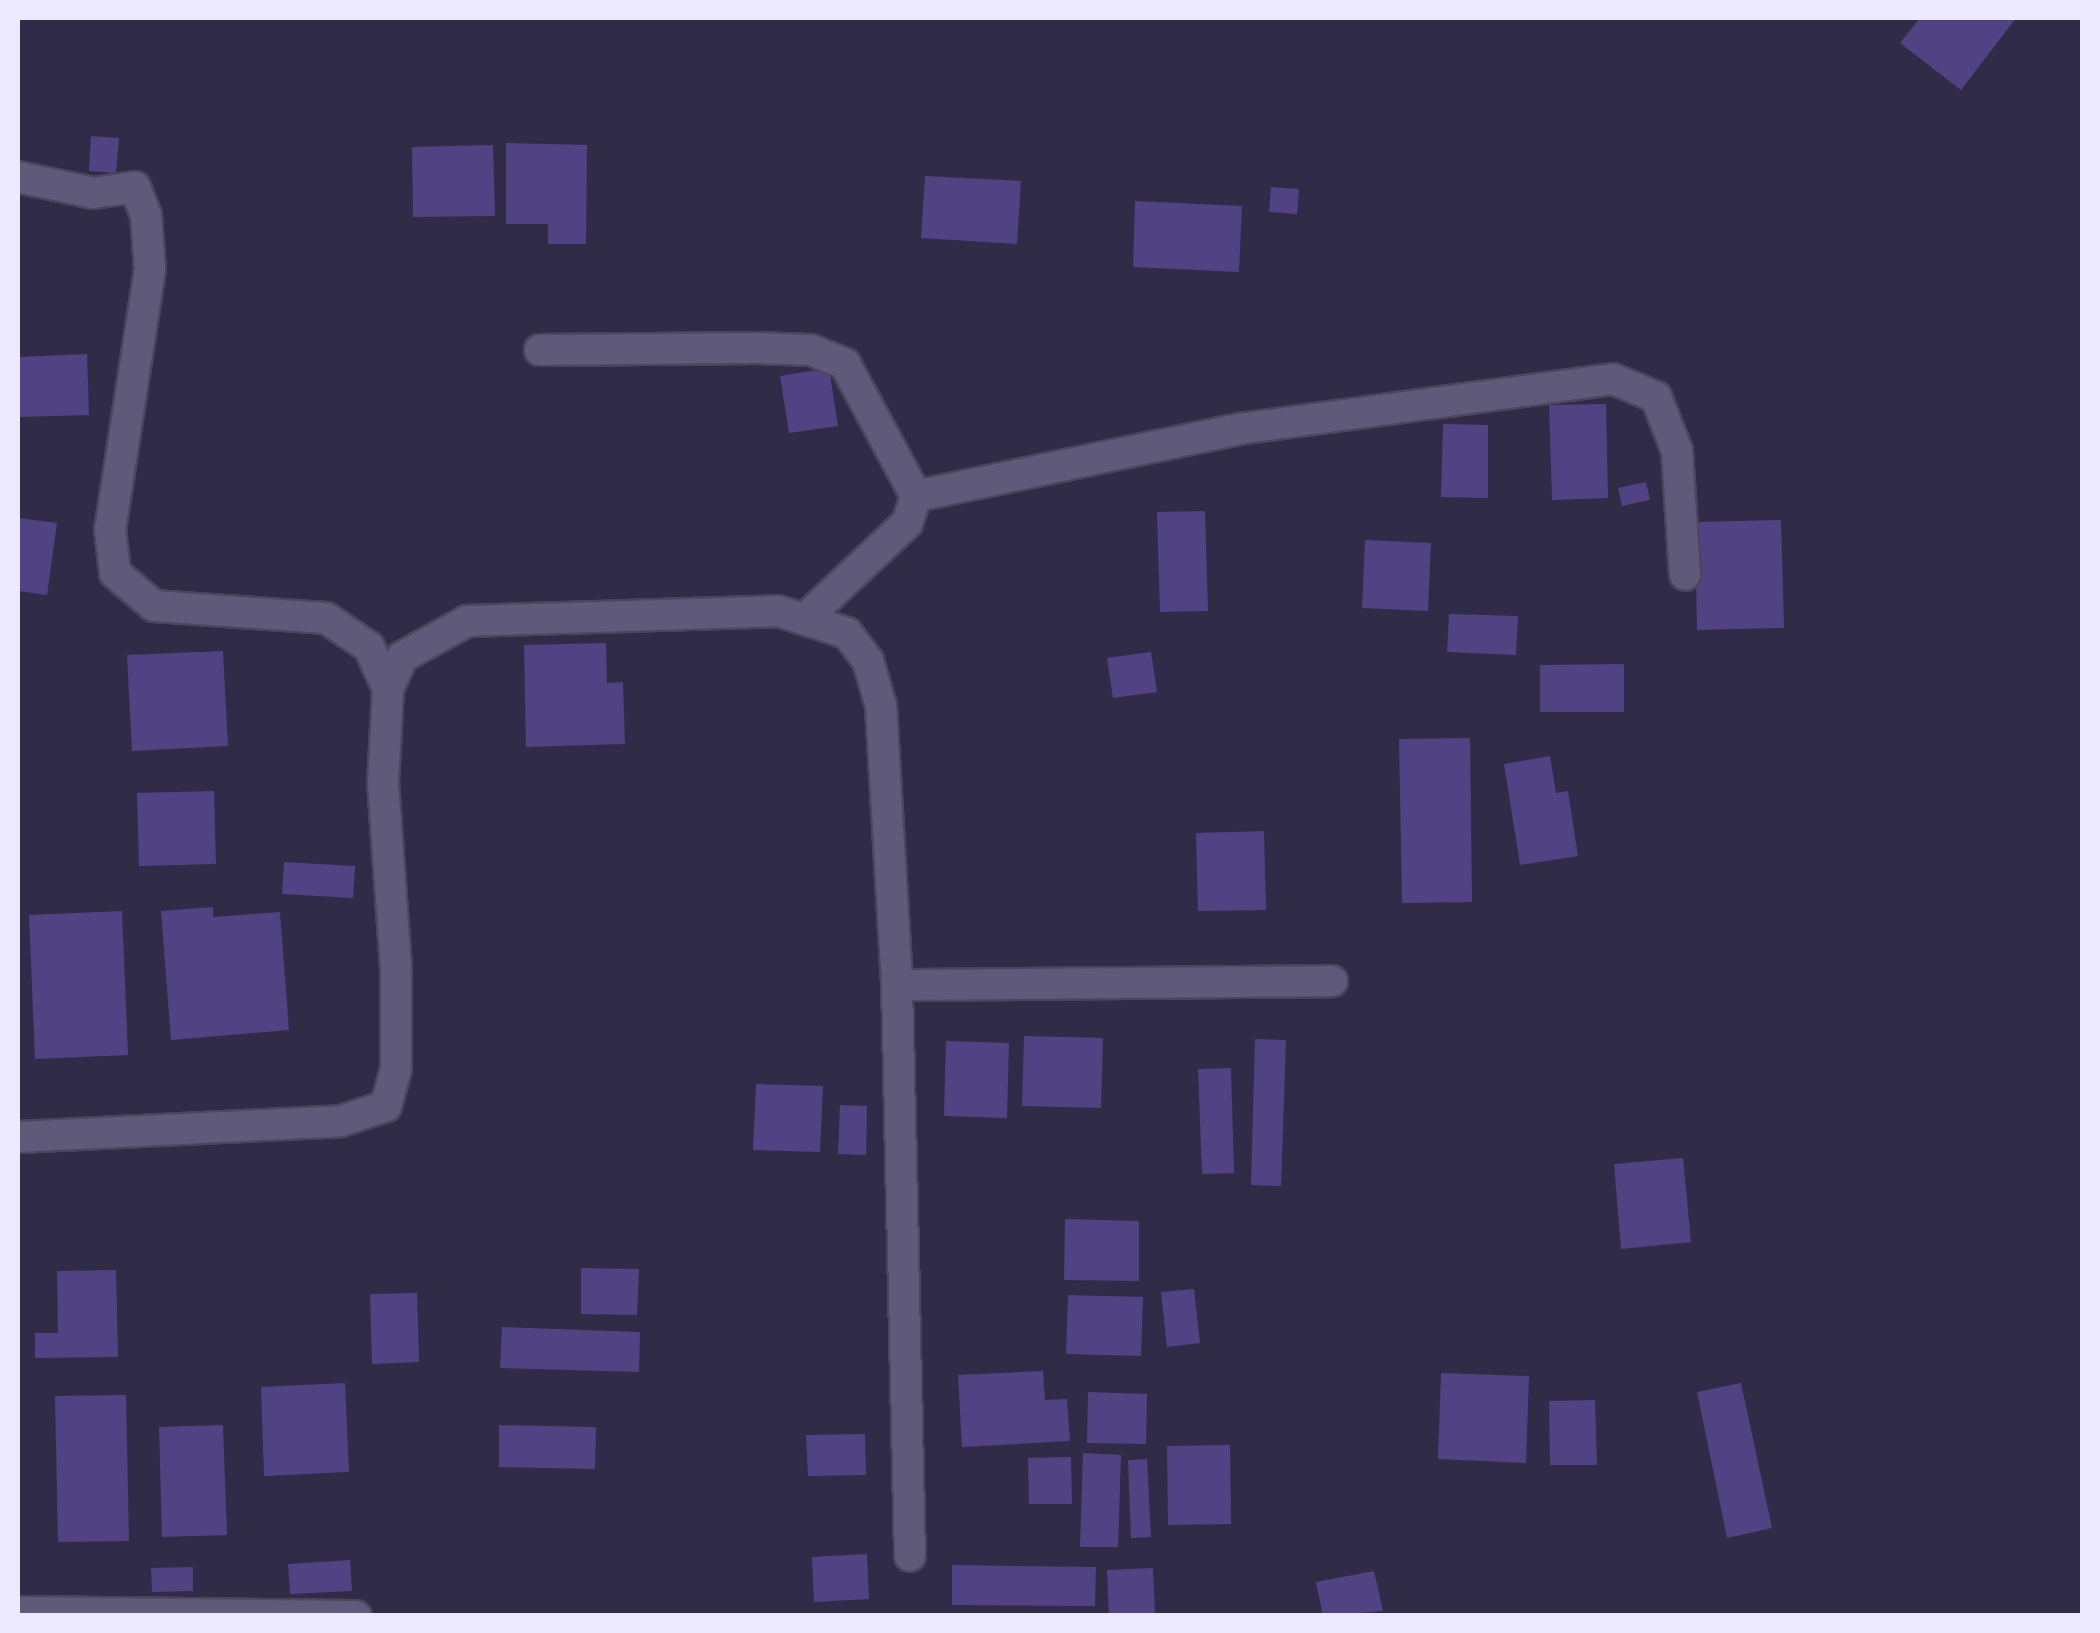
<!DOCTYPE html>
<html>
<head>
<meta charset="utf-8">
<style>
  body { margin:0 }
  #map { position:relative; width:2100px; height:1633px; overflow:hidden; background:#302b46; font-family:Cabin,sans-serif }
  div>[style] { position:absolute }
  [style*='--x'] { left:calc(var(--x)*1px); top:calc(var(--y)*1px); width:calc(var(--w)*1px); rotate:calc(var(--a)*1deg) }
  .building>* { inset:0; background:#514383 }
  .roads { filter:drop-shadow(2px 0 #4b465e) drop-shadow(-2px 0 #4b465e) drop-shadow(0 2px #4b465e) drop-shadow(0 -2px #4b465e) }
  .minor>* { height:30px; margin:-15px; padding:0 15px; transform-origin:15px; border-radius:15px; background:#5f5a79 }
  span { translate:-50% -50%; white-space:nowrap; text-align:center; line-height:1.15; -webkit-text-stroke:9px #302b46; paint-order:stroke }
  .frame { position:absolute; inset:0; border:20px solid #ebe9fb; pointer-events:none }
</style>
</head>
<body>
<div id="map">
  <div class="building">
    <div style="clip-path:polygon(1920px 18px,2016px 18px,1961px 90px,1900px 43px)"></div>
    <div style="clip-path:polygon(91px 136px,119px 138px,116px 173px,89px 171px)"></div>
    <div style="clip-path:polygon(506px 143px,587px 145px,586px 244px,548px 244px,548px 224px,506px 224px)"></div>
    <div style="clip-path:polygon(493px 145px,495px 216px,413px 217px,412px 147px)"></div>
    <div style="clip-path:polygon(925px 176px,1021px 181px,1017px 244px,921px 238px)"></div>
    <div style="clip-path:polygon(1271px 187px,1299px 189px,1297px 214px,1269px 212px)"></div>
    <div style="clip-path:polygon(1135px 201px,1242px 206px,1239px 272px,1133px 267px)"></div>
    <div style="clip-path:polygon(87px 354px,89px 415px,18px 417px,18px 357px)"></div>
    <div style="clip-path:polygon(829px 368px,838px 426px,789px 433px,780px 376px)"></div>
    <div style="clip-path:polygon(1606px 404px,1608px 498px,1552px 500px,1549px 405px)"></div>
    <div style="clip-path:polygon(1443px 424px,1488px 425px,1488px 498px,1441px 497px)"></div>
    <div style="clip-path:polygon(1646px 482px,1650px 500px,1622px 506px,1618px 488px)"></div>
    <div style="clip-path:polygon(1205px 511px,1208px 611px,1160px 612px,1157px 512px)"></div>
    <div style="clip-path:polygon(18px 518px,57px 523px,47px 595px,18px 591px)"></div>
    <div style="clip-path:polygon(1781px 520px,1784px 628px,1697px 630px,1695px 522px)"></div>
    <div style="clip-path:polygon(1365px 540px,1431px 543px,1428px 611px,1362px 608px)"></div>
    <div style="clip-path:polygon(1449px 614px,1518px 616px,1516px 655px,1447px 652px)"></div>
    <div style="clip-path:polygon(606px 643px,607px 683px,623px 682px,625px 744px,526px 747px,524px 645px)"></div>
    <div style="clip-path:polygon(223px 651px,228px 746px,132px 751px,127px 655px)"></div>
    <div style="clip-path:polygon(1151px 652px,1157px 692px,1113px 698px,1107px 658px)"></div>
    <div style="clip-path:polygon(1624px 664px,1624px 712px,1540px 712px,1540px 665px)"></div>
    <div style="clip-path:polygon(1470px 738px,1472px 902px,1402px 903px,1399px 739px)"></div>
    <div style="clip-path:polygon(1550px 756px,1556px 793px,1568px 791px,1578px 856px,1520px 865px,1504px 764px)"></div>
    <div style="clip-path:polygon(214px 791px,216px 864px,139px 866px,137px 793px)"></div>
    <div style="clip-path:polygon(1264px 831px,1266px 910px,1198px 911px,1196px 833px)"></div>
    <div style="clip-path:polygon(284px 862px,355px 866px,353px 898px,282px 894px)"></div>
    <div style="clip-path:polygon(213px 907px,213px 917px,280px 912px,289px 1030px,171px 1040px,161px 911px)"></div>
    <div style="clip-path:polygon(122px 911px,128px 1055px,35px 1059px,29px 915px)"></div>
    <div style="clip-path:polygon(1024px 1036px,1103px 1038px,1101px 1108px,1022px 1106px)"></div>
    <div style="clip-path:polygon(1255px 1039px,1286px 1040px,1281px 1186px,1251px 1185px)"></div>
    <div style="clip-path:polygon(946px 1041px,1009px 1043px,1007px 1118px,944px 1116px)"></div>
    <div style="clip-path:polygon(1231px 1068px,1234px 1173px,1202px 1174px,1198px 1069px)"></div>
    <div style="clip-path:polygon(756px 1084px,823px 1086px,820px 1152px,753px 1150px)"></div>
    <div style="clip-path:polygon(840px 1105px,867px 1106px,866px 1155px,838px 1154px)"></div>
    <div style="clip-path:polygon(1683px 1158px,1691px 1242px,1621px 1249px,1614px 1164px)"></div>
    <div style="clip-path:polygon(1065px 1219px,1139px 1221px,1139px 1281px,1064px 1280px)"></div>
    <div style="clip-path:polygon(581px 1268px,639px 1269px,637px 1315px,581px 1314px)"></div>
    <div style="clip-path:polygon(116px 1270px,118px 1357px,35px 1358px,35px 1333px,58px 1333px,57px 1271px)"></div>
    <div style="clip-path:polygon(1194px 1289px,1200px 1343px,1167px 1347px,1161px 1292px)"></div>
    <div style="clip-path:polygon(417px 1293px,419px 1362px,372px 1364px,370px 1294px)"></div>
    <div style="clip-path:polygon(1068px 1295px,1143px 1297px,1141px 1356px,1066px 1354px)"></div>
    <div style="clip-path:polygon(502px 1327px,640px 1332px,639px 1372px,500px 1368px)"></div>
    <div style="clip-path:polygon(1043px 1371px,1045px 1400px,1067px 1399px,1070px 1441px,962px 1447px,958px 1375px)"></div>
    <div style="clip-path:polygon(1441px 1373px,1529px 1376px,1526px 1463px,1438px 1459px)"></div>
    <div style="clip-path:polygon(345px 1383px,349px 1472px,264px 1476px,261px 1387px)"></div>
    <div style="clip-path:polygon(1741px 1383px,1772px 1528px,1727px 1538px,1697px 1392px)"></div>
    <div style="clip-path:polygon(1088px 1392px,1147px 1394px,1146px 1444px,1087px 1443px)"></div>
    <div style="clip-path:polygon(126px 1395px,129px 1541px,58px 1542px,55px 1396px)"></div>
    <div style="clip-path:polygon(1595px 1400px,1597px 1465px,1550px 1465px,1549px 1401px)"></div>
    <div style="clip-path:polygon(223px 1425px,227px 1535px,162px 1537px,159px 1427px)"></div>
    <div style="clip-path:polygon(499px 1425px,596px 1427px,595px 1469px,499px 1467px)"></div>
    <div style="clip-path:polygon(865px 1434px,866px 1475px,808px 1476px,806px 1435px)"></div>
    <div style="clip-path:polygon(1230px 1445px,1231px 1524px,1168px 1525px,1167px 1446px)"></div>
    <div style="clip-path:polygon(1083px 1453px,1121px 1455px,1118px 1547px,1080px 1547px)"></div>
    <div style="clip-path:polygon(1071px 1457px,1072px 1504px,1029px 1504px,1028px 1458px)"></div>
    <div style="clip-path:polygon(1147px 1459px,1151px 1537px,1131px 1538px,1128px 1460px)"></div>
    <div style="clip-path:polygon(867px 1554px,869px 1599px,814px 1602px,812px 1557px)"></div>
    <div style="clip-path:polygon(350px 1560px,352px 1591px,290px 1594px,288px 1564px)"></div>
    <div style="clip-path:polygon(952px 1565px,1096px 1567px,1095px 1606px,952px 1605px)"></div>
    <div style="clip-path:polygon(193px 1567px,193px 1591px,152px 1592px,151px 1568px)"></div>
    <div style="clip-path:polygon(1153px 1568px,1155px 1616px,1109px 1616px,1107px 1570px)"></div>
    <div style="clip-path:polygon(1374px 1571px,1383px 1611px,1323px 1616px,1316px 1582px)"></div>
  </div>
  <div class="roads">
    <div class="minor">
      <div style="--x:18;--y:177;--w:77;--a:12"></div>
      <div style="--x:93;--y:193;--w:42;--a:-8.1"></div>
      <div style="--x:135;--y:187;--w:30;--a:69"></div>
      <div style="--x:146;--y:215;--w:54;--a:85.8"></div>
      <div style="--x:150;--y:269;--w:263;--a:98.7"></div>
      <div style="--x:110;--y:529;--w:44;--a:83.5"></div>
      <div style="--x:115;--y:573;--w:51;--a:40.2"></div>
      <div style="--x:154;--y:606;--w:172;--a:4"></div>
      <div style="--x:326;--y:618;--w:52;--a:34"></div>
      <div style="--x:369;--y:647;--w:46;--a:65.7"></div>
      <div style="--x:540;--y:350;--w:216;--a:-0.5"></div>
      <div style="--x:756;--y:348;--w:55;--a:2.1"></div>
      <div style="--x:811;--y:350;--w:37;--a:22"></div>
      <div style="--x:845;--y:364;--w:150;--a:61.7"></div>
      <div style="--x:916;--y:496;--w:28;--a:108"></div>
      <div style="--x:907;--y:523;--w:136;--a:136.8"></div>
      <div style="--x:916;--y:496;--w:330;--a:-11.7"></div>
      <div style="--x:1239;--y:429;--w:377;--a:-7.6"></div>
      <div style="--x:1613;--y:379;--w:47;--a:22.7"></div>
      <div style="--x:1656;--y:397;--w:58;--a:68.7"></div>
      <div style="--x:1677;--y:451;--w:124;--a:86.3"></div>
      <div style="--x:897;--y:985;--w:571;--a:88.7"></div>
      <div style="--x:18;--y:1137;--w:323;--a:-2.8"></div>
      <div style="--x:341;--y:1121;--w:47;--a:-18.4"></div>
      <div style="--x:386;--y:1106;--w:38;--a:-75"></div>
      <div style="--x:396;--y:1069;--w:101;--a:-90"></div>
      <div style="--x:396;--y:968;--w:184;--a:-94"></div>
      <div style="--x:383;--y:784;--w:95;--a:-87"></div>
      <div style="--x:388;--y:689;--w:35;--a:-66"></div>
      <div style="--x:402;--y:657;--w:74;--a:-29"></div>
      <div style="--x:467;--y:621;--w:311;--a:-1.8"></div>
      <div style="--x:778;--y:611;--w:72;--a:17.7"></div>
      <div style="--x:847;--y:633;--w:35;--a:53"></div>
      <div style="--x:868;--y:661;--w:47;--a:73.9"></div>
      <div style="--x:881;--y:706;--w:279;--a:86.7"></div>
      <div style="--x:897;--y:985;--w:435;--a:-0.5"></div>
      <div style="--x:18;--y:1612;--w:338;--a:0.7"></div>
    </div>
  </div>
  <div class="frame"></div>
</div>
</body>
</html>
